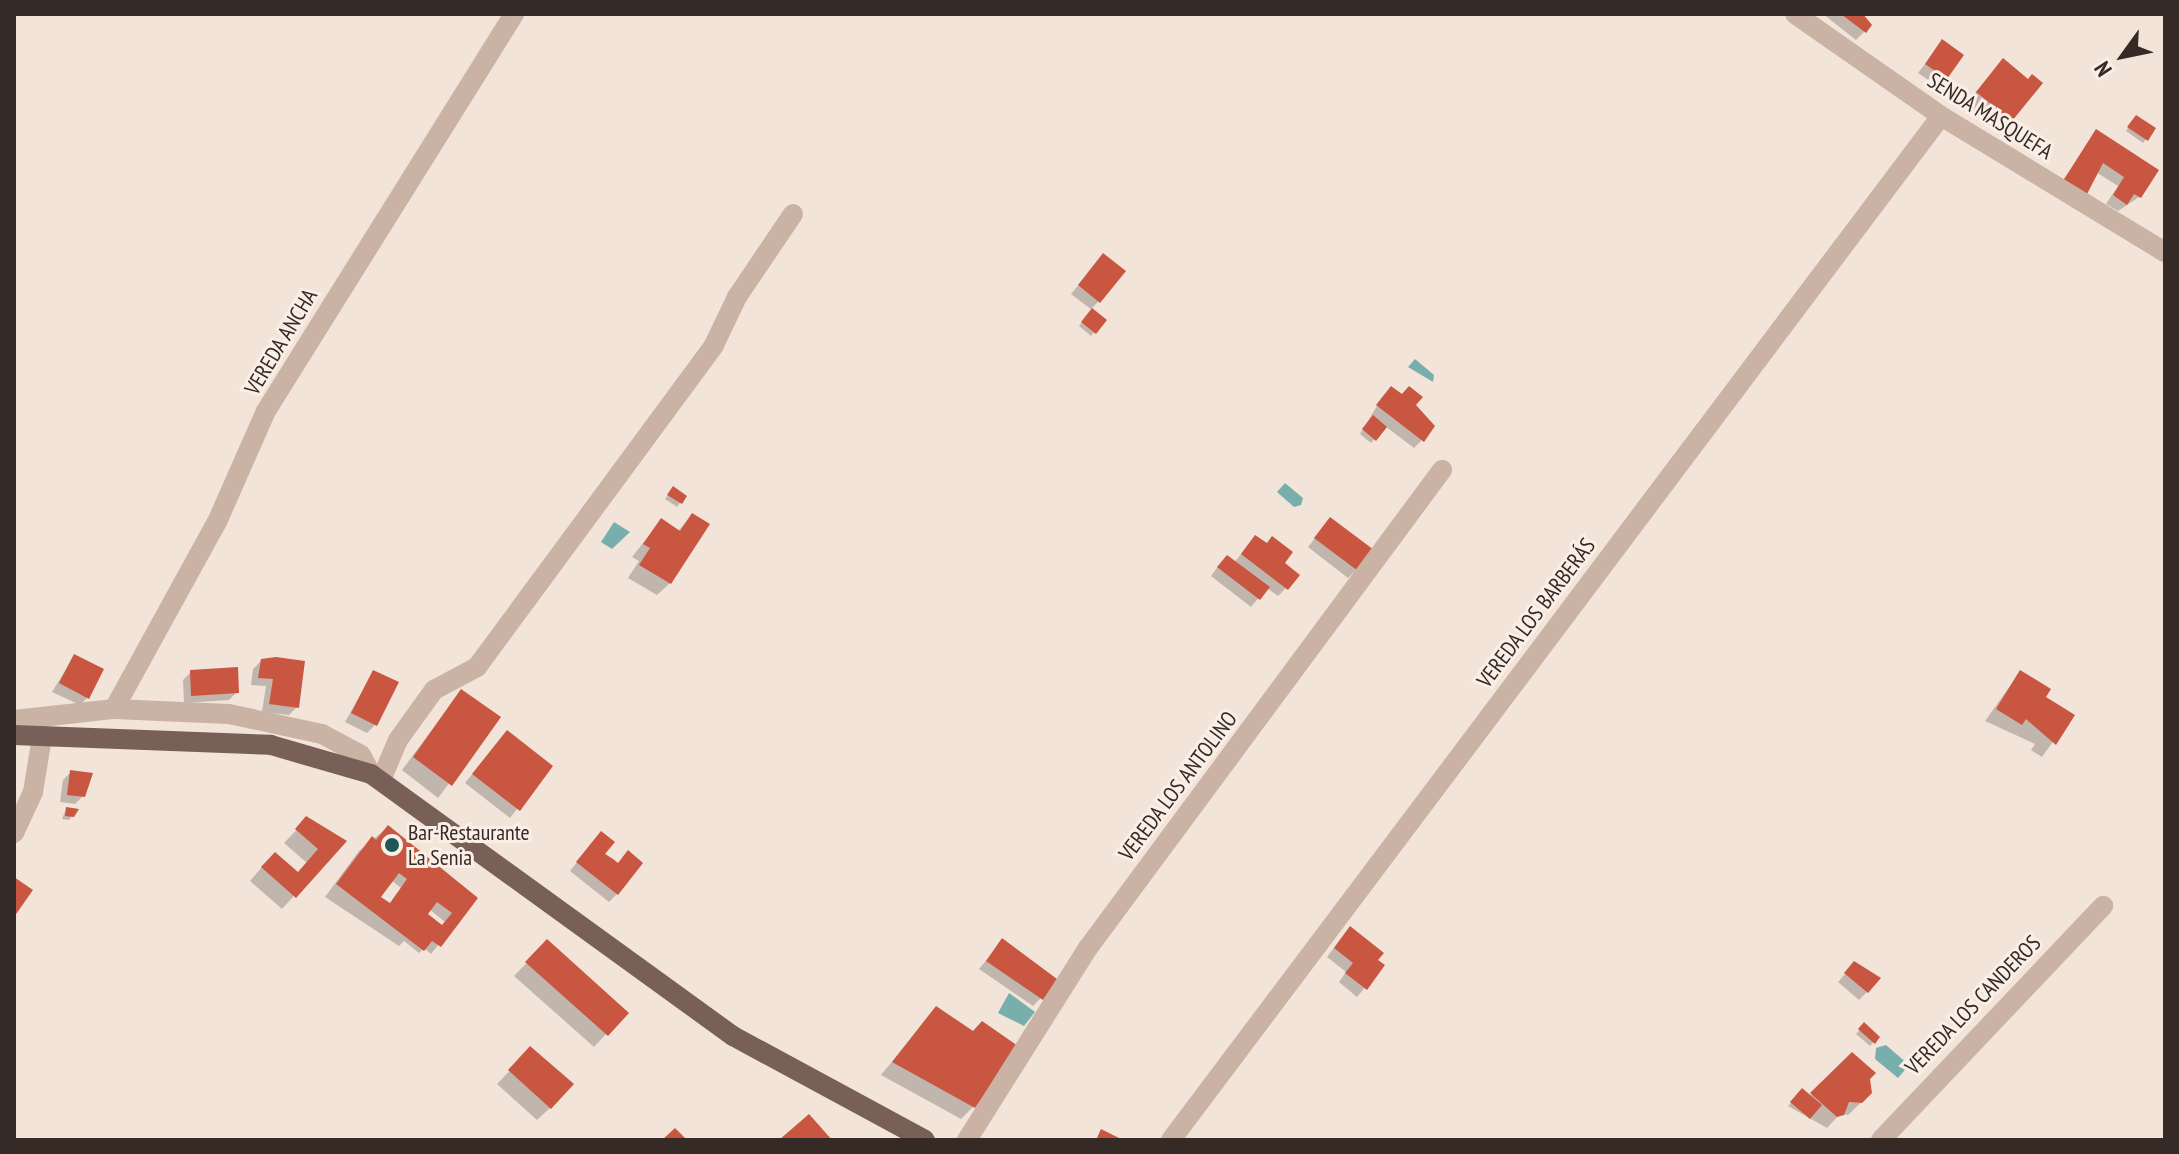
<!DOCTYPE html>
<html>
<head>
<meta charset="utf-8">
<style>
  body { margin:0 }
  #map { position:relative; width:2179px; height:1154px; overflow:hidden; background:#f2e4d9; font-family:"PT Sans Narrow",sans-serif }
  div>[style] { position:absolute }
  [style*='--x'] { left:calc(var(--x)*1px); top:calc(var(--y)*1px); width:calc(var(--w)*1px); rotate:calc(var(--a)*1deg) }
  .water>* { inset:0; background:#78afad }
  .shadow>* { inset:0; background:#0003 }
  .building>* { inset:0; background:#c85641 }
  .minor>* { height:20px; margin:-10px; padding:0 10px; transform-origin:10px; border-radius:10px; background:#cab3a5 }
  .major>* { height:20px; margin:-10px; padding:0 10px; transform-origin:10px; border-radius:10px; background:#785f57 }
  .dots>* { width:22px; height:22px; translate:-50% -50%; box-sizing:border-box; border:4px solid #faefe6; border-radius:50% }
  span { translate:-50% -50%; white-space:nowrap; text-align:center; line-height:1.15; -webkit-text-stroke:6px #faefe6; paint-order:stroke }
  .street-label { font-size:22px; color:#362a27 }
  .poi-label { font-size:22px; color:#362a27 }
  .left { translate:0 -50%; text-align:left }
  .frame { position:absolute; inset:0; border:16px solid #362a27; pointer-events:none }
  .north { position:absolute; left:2083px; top:16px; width:80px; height:80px; -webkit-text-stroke:6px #faefe6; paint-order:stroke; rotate:237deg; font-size:22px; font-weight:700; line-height:32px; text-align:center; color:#362a27 }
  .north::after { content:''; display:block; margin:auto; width:28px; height:36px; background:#362a27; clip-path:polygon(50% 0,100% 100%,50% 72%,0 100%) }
</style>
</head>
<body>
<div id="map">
  <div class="water">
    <div style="clip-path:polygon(1415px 359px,1434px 375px,1433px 382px,1408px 367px)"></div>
    <div style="clip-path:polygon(1285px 483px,1303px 498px,1301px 505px,1294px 507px,1277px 492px)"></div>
    <div style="clip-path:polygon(614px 522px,630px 532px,612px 549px,601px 542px)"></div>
    <div style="clip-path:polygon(1009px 993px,1035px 1012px,1024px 1026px,998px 1013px)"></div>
    <div style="clip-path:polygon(1886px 1045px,1909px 1065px,1898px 1078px,1875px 1059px,1876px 1048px)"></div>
  </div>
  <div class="shadow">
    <div style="clip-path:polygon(1823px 14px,1860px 14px,1864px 32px,1856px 40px)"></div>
    <div style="clip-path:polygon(1942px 42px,1945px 78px,1937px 86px,1918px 73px)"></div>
    <div style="clip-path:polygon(2003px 61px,2028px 81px,2040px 84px,1998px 132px,1965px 105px)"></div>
    <div style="clip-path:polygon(2133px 121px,2146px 139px,2143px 143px,2126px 131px)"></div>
    <div style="clip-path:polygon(2097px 132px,2156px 170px,2139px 197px,2118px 211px,2106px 204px,2118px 186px,2096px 172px,2056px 190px)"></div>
    <div style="clip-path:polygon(1096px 264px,1098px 302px,1091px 309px,1104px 320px,1091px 336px,1079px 326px,1092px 310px,1071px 294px)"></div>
    <div style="clip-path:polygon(1383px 396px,1414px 405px,1422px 440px,1414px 448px,1385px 426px,1371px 443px,1360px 434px)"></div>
    <div style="clip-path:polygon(670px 492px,685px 496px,677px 507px,665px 499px)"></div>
    <div style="clip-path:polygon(692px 515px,670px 583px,657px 595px,628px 578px,639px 561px,632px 557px,661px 520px,678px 531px)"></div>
    <div style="clip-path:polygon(1323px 528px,1356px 570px,1348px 578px,1308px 547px)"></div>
    <div style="clip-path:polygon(1248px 545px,1282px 564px,1286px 588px,1278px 596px,1267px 588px,1251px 607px,1211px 576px,1219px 565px,1234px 563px)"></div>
    <div style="clip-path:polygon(74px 656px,88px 697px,80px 705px,52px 692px)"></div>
    <div style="clip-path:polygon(261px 661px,297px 707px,289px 715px,262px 712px,266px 686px,251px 685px,253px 669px)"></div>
    <div style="clip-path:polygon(191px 672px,237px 692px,229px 700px,184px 703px,183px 680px)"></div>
    <div style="clip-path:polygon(373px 672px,375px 725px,367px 733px,345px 722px)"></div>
    <div style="clip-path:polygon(2020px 672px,2043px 698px,2072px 715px,2042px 757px,2031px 750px,2035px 744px,1985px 721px)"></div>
    <div style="clip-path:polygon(461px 691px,498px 718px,438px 798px,402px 770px)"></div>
    <div style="clip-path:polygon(499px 741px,550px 766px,510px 818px,465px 783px)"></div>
    <div style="clip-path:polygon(71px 772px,83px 796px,75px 804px,60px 802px,63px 780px)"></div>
    <div style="clip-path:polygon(66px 809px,72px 816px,69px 820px,62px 819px)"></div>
    <div style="clip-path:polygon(307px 819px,344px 841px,282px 909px,250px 881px,262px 867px,297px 874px,307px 863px,284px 843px)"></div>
    <div style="clip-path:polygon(evenodd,388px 827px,475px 899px,431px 954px,424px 948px,419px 953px,404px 941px,399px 946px,325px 897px,359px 851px,388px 827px,391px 880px,401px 888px,389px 905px,373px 903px,391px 880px,388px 827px,429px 909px,445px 922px,441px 927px,425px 915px,429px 909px)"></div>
    <div style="clip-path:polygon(593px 842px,617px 865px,617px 894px,609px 902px,570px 871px)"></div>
    <div style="clip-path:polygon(1342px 937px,1383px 966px,1357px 997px,1339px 982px,1346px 972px,1327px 957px)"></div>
    <div style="clip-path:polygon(1002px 941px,1041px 998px,1033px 1006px,979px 969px)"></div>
    <div style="clip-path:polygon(547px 942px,626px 1013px,594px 1047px,514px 976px)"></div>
    <div style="clip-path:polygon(1847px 972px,1867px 992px,1859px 1000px,1838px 982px)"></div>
    <div style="clip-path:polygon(936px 1008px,972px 1033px,973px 1107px,961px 1119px,881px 1075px)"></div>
    <div style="clip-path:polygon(1864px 1025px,1878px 1037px,1870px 1046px,1856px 1034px)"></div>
    <div style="clip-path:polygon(1853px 1055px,1868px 1096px,1848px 1115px,1840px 1114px,1827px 1128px,1788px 1106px,1802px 1091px,1809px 1097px)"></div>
    <div style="clip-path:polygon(518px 1062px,550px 1108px,537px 1120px,497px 1084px)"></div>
  </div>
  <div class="building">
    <div style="clip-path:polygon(1841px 14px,1863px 14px,1872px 25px,1866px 33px)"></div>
    <div style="clip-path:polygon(1942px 39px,1964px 55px,1947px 79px,1925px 64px)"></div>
    <div style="clip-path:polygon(2003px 58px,2028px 79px,2032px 74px,2043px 83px,2012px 121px,1976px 92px)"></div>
    <div style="clip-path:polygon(2136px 115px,2156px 128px,2148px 141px,2127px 127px)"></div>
    <div style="clip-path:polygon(2096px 129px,2159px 170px,2141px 198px,2134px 194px,2127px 205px,2113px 195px,2124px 177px,2103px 163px,2086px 196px,2063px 181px)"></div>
    <div style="clip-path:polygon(1103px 253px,1126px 271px,1100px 303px,1078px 285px)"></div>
    <div style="clip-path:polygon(1092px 308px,1107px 320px,1096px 334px,1081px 322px)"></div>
    <div style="clip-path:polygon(1391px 386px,1402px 394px,1409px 386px,1423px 397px,1416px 405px,1435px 426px,1424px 442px,1376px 405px)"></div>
    <div style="clip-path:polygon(1373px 415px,1387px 427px,1376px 441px,1362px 429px)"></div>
    <div style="clip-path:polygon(673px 486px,687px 496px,682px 504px,667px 495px)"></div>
    <div style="clip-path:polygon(692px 513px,710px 524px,671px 584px,639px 565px,650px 548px,643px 544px,661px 518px,680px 531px)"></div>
    <div style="clip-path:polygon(1330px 517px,1374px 550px,1358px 571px,1314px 538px)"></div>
    <div style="clip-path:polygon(1255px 535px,1267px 543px,1272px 536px,1293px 552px,1285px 563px,1300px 575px,1288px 590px,1241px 554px)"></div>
    <div style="clip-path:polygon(1227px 555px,1270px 587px,1260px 600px,1217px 567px)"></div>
    <div style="clip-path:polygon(74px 654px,104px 669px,89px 699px,59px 683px)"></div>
    <div style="clip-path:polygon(276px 657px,305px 661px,299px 708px,269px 704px,273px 679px,258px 678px,261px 659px)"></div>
    <div style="clip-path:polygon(238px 667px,239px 693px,191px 696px,190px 670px)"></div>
    <div style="clip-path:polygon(373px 670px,399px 682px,377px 726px,351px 713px)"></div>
    <div style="clip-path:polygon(2020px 670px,2051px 689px,2046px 697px,2075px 715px,2056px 745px,2026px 719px,2022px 725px,1996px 709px)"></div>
    <div style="clip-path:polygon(461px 689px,501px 717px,452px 786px,413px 757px)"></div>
    <div style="clip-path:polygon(507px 730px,553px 766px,520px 811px,472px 774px)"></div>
    <div style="clip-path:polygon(70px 770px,93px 773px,85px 797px,67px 795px)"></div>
    <div style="clip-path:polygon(66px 807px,79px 809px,74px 817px,65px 816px)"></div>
    <div style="clip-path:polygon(306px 816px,347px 841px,296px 898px,261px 867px,275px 852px,298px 872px,318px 849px,295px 829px)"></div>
    <div style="clip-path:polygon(evenodd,388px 825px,478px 898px,441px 947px,432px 941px,424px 951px,336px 884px,372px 836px,376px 840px,388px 825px,399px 873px,407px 879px,390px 903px,381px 897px,399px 873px,388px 825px,437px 902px,452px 913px,442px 925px,428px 914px,437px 902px)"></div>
    <div style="clip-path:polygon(601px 831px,615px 842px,605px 854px,613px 859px,618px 863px,628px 850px,643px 863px,618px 895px,576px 862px)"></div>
    <div style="clip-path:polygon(14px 877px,33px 890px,14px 917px)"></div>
    <div style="clip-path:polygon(1350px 926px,1384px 953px,1378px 960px,1385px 965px,1367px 990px,1345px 973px,1353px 963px,1334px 948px)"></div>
    <div style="clip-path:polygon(1002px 938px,1057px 979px,1043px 1000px,986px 961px)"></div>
    <div style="clip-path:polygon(547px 939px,629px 1013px,608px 1036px,525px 962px)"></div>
    <div style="clip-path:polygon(1854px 961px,1881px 978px,1868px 993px,1844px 973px)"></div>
    <div style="clip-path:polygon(936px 1006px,973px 1031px,982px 1021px,1018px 1046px,975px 1108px,892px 1062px)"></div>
    <div style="clip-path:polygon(1864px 1022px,1880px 1037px,1875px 1044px,1858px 1029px)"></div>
    <div style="clip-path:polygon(530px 1046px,574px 1084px,551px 1109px,508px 1070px)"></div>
    <div style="clip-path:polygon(1852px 1052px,1876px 1073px,1870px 1079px,1872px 1093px,1862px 1103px,1849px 1102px,1844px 1115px,1837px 1117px,1810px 1093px)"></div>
    <div style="clip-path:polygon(1802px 1088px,1822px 1105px,1810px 1119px,1790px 1102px)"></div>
    <div style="clip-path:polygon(809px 1114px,832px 1140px,779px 1140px)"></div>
    <div style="clip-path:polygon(675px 1128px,687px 1140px,662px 1140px)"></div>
    <div style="clip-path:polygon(1101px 1129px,1123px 1140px,1096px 1140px)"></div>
  </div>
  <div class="minor">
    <div style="--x:1795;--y:14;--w:178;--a:34.9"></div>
    <div style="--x:1941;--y:116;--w:262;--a:31.3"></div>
    <div style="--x:114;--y:709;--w:213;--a:-61.2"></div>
    <div style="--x:217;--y:522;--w:121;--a:-66.2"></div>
    <div style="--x:266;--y:411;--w:468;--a:-58"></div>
    <div style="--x:14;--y:720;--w:101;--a:-6.3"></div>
    <div style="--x:114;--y:709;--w:115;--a:2.5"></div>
    <div style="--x:229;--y:714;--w:95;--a:12.1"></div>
    <div style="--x:322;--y:734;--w:44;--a:28.3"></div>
    <div style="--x:361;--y:755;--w:21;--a:62"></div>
    <div style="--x:381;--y:780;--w:43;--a:-67"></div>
    <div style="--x:398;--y:740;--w:62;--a:-54.2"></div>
    <div style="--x:434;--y:690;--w:49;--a:-28.1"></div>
    <div style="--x:477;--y:667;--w:400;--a:-53.6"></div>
    <div style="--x:714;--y:345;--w:53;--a:-64.4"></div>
    <div style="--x:737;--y:297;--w:100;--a:-56"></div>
    <div style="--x:14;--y:833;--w:45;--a:-65.1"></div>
    <div style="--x:33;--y:792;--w:56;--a:-80.7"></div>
    <div style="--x:967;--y:1140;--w:227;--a:-57.8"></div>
    <div style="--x:1088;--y:948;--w:595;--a:-53.48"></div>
    <div style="--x:1171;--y:1140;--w:1281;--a:-53.06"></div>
    <div style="--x:1881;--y:1140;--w:323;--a:-46.5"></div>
  </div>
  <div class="major">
    <div style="--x:14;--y:735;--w:257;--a:2.2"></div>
    <div style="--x:271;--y:745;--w:104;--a:16.2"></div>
    <div style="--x:371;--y:774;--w:447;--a:35.9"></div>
    <div style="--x:733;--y:1036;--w:218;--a:28.4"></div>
  </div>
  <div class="dots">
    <div style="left:392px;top:845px;background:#1b5857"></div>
  </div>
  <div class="street-label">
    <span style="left:1990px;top:116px;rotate:32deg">SENDA MASQUEFA</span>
    <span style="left:281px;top:342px;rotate:-59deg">VEREDA ANCHA</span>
    <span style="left:1536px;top:613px;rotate:-53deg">VEREDA LOS BARBERÁS</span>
    <span style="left:1178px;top:786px;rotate:-53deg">VEREDA LOS ANTOLINO</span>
    <span style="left:1973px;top:1005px;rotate:-46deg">VEREDA LOS CANDEROS</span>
  </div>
  <div class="poi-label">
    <span class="left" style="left:408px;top:845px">Bar-Restaurante<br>La Senia</span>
  </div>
  <div class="frame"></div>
  <div class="north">N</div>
</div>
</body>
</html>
